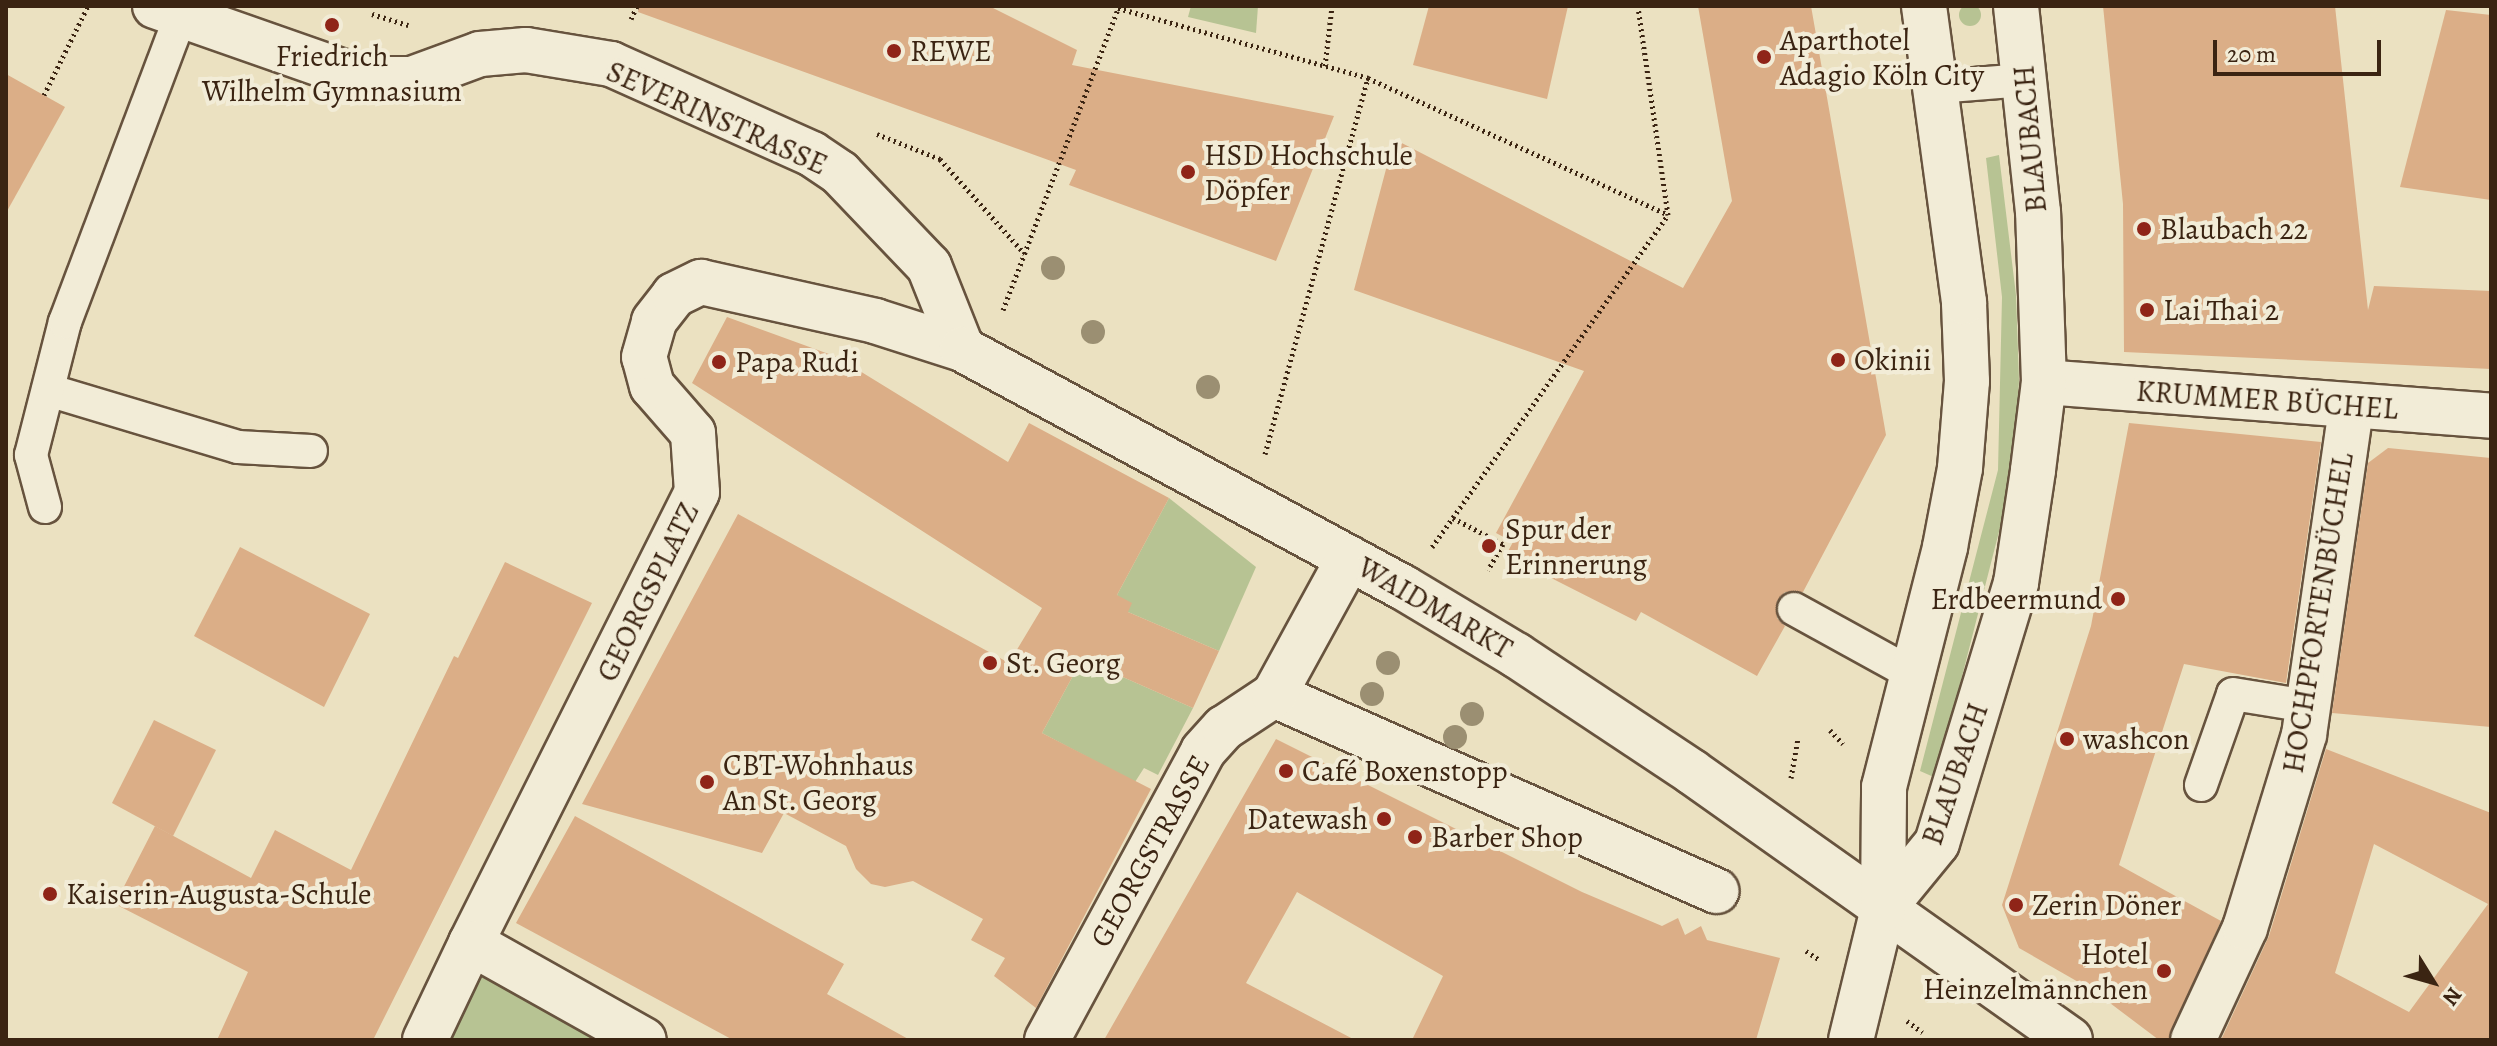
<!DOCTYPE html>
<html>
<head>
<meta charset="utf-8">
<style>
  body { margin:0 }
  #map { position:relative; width:2497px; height:1046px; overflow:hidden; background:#ebe1c1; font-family:Alegreya,serif }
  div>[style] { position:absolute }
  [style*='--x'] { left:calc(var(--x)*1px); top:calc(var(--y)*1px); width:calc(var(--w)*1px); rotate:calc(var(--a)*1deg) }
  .green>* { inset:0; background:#b7c393 }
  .round { border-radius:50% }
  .building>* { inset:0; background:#dbae87 }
  .path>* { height:5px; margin-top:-2.5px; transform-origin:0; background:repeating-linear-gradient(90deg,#3b2412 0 2px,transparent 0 6px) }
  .roads { filter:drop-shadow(2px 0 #67533e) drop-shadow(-2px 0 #67533e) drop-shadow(0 2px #67533e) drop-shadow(0 -2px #67533e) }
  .lane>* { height:32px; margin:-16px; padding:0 16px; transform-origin:16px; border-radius:16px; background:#f2ecd7 }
  .street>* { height:44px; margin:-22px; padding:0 22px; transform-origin:22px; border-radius:22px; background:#f2ecd7 }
  .secondary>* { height:44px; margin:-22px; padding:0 22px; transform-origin:22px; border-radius:22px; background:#f2ecd7 }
  .trees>* { width:24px; height:24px; margin:-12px; border-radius:50%; background:#9b8f72 }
  .dots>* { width:22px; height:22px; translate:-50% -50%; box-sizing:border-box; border:4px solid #f2ecd7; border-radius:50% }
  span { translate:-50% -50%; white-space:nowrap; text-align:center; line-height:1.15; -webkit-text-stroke:8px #f2ecd7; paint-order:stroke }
  .poi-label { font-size:30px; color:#3b2412 }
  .left { translate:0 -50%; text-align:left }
  .right { translate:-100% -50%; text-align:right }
  .street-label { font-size:30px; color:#3b2412 }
  .frame { position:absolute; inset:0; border:8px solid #3b2412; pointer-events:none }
  .north { position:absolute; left:2393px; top:942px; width:80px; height:80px; -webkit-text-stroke:6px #f2ecd7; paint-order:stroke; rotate:127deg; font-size:22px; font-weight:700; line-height:32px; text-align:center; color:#3b2412 }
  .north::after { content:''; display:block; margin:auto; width:28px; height:36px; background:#3b2412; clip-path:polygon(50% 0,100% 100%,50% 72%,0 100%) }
  .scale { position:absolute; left:2213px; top:40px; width:168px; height:36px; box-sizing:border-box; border:4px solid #3b2412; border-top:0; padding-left:10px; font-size:24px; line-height:28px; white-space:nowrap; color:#3b2412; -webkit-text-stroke:6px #f2ecd7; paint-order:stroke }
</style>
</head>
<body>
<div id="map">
  <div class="green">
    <div class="round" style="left:1959px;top:4px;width:22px;height:22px"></div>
    <div style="clip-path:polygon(1191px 6px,1258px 6px,1256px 33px,1188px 17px)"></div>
    <div style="clip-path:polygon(1999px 155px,2016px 295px,2019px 380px,2014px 473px,1936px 778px,1920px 771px,1998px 470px,2002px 297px,1986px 158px)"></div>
    <div style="clip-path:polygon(1169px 498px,1256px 567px,1219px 651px,1128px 612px,1117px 595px)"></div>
    <div style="clip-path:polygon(1082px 659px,1193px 708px,1158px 775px,1144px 768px,1135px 782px,1042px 733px)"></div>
    <div style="clip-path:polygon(463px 960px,610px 1040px,426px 1040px)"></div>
  </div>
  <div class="building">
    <div style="clip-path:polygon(639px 6px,989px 6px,1077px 50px,1072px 65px,1334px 116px,1276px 261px,1069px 185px,1076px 170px,638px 12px)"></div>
    <div style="clip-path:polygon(1429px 6px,1568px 6px,1547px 99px,1413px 65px)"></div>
    <div style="clip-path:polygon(1698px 6px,1811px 6px,1886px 435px,1803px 592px,1785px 592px,1777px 601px,1777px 618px,1785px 626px,1757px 676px,1641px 612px,1636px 621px,1506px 555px,1513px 542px,1496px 533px,1584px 371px,1354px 290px,1394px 139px,1683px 288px,1732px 201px)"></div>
    <div style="clip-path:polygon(2103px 6px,2335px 6px,2368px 310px,2374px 286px,2491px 291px,2491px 369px,2124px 352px,2123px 204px)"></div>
    <div style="clip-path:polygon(2446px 10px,2491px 15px,2491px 200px,2400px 187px)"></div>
    <div style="clip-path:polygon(6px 74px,65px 107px,6px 213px)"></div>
    <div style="clip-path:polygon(727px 317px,837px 357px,1008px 462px,1029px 423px,1169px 498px,1117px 595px,1132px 603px,1128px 612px,1219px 651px,1193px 708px,1082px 659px,1042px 733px,1151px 789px,1036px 1008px,994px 976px,1005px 958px,971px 940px,983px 919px,913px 881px,885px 887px,871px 884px,856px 869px,846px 846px,784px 813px,762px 853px,582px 804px,738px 514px,1009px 663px,1042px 608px,692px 383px)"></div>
    <div style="clip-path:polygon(2129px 423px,2321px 442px,2286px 683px,2184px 664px,2119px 865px,2221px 921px,2168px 1040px,2159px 1040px,2094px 991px,2019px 948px,2002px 905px,2091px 626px)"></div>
    <div style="clip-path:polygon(2388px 448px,2491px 458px,2491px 727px,2332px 713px,2368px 463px)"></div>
    <div style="clip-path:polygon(240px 547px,370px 614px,324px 707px,194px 636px)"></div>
    <div style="clip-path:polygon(505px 562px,592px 603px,373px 1040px,217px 1040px,248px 972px,115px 904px,155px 826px,251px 878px,275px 830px,351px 870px,454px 656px,458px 658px)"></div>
    <div style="clip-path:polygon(154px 720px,216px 750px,173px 836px,112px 803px)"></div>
    <div style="clip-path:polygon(1276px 739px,1582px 892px,1662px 926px,1678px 918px,1685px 935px,1701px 926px,1707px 940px,1780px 958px,1756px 1040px,1412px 1040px,1443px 976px,1297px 892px,1246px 983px,1355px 1040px,1104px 1040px)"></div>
    <div style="clip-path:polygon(evenodd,2326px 749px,2491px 813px,2491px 1040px,2221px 1040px,2269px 936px,2326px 749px,2374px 844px,2488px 904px,2409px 1012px,2335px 973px,2374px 844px)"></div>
    <div style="clip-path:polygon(575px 816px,844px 964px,827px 994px,910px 1040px,733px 1040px,516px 923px)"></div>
  </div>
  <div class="path">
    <div style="--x:1118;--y:8;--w:260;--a:15.6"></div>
    <div style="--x:372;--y:14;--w:38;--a:17"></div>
    <div style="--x:631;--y:19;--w:14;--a:-65"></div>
    <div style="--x:1325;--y:66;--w:60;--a:-83.3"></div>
    <div style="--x:44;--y:95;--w:99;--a:-63.7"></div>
    <div style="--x:877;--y:134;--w:68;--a:21.6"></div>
    <div style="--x:940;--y:159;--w:127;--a:48.2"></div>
    <div style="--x:1003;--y:310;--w:325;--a:-69.1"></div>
    <div style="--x:1265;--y:454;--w:390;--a:-74.7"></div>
    <div style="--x:1368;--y:78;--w:330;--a:24.5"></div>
    <div style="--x:1668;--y:215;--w:211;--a:-98.2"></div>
    <div style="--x:1453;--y:518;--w:56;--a:27.5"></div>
    <div style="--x:1503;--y:544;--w:30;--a:120"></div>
    <div style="--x:1432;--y:547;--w:407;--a:-54.6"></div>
    <div style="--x:1830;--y:730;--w:19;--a:47"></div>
    <div style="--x:1791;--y:778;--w:39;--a:-80"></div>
    <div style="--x:1806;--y:951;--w:17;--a:33"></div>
    <div style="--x:1907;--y:1021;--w:19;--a:36"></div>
  </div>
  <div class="roads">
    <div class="lane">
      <div style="--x:1937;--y:87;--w:87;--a:-4.6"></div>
      <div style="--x:48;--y:390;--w:198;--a:16.7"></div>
      <div style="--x:238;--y:447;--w:73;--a:3.1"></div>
      <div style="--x:45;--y:507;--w:54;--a:-105.1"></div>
      <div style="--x:31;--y:455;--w:137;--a:-75.7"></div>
      <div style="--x:65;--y:322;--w:328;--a:-69.3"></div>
      <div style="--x:1794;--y:609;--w:139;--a:28.8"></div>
      <div style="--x:2201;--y:785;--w:96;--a:-70.6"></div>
      <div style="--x:2233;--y:694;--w:75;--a:9.2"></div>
    </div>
    <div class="street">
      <div style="--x:155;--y:6;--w:220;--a:19.3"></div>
      <div style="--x:363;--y:79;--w:49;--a:0"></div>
      <div style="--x:412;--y:79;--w:72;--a:-20.2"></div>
      <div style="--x:480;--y:54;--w:46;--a:-5"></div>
      <div style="--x:526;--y:50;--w:86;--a:9.4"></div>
      <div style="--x:611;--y:64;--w:220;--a:24.1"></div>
      <div style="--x:812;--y:154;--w:34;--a:34"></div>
      <div style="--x:840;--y:173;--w:129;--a:46.3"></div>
      <div style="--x:929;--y:266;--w:89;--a:68.3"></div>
      <div style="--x:2044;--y:382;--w:448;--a:4.3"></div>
      <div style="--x:1274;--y:695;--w:484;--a:23.9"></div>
      <div style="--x:471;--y:943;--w:504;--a:-63.38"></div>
      <div style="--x:697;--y:492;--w:59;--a:-93.9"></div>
      <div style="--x:693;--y:433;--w:62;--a:-131.1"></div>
      <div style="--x:652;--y:386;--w:30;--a:-105"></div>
      <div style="--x:644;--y:357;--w:37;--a:-74"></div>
      <div style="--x:654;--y:321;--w:33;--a:-52"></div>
      <div style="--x:674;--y:295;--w:30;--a:-26"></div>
      <div style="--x:701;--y:282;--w:178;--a:12.6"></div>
      <div style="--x:875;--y:321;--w:91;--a:17.8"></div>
      <div style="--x:962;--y:349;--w:502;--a:28.4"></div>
      <div style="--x:1404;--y:588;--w:131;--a:30.9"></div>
      <div style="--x:1516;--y:655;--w:211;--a:33.6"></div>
      <div style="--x:1692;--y:772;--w:463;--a:35.3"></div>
      <div style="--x:425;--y:1040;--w:107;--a:-64.6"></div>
      <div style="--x:471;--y:943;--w:198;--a:29.3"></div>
      <div style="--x:1047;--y:1040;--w:328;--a:-61.6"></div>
      <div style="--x:1203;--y:751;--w:31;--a:-48"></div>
      <div style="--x:1224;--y:728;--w:60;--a:-33.4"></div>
      <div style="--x:1274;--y:695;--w:156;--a:-61.3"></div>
      <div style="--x:2193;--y:1040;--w:123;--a:-65.1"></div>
      <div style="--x:2245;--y:928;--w:202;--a:-73"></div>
      <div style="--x:2304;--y:735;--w:331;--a:-81.8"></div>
    </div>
    <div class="secondary">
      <div style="--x:1883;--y:909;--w:85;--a:-50.7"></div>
      <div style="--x:1937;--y:843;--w:272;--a:-73.1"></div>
      <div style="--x:2016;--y:583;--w:114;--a:-81.4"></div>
      <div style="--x:2033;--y:470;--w:89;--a:-82.9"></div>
      <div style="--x:2044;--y:382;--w:170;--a:-92"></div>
      <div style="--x:2038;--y:212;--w:207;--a:-96.1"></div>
      <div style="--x:1851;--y:1040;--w:135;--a:-76.3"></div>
      <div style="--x:1883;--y:909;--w:122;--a:-89.5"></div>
      <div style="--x:1884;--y:787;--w:248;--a:-75.7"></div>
      <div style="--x:1945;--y:547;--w:80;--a:-79.2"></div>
      <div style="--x:1960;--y:468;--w:87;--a:-85.4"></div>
      <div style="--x:1967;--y:381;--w:79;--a:-92.2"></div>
      <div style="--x:1964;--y:302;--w:299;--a:-97.7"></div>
    </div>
  </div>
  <div class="trees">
    <div style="left:1053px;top:268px"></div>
    <div style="left:1093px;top:332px"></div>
    <div style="left:1208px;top:387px"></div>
    <div style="left:1388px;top:663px"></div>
    <div style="left:1372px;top:694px"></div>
    <div style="left:1472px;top:714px"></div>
    <div style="left:1455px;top:737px"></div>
  </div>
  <div class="dots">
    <div style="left:332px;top:25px;background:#8f2418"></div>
    <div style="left:894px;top:51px;background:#8f2418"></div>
    <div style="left:1764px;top:57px;background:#8f2418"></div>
    <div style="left:1188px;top:172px;background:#8f2418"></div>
    <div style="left:2144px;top:229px;background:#8f2418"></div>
    <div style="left:2147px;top:310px;background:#8f2418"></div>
    <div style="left:1838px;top:360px;background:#8f2418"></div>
    <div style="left:719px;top:362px;background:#8f2418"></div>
    <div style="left:1489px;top:546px;background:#8f2418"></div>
    <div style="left:2118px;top:599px;background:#8f2418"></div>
    <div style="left:990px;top:663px;background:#8f2418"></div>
    <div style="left:2067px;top:739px;background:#8f2418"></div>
    <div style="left:1286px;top:771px;background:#8f2418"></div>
    <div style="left:707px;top:782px;background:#8f2418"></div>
    <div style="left:1384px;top:819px;background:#8f2418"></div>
    <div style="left:1415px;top:837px;background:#8f2418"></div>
    <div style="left:50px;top:894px;background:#8f2418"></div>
    <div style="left:2016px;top:905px;background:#8f2418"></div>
    <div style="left:2164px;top:971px;background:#8f2418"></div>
  </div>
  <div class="poi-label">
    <span class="left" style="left:1780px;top:57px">Aparthotel<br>Adagio Köln City</span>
    <span class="left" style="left:910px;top:51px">REWE</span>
    <span style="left:332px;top:73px">Friedrich<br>Wilhelm Gymnasium</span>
    <span class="left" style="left:1204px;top:172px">HSD Hochschule<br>Döpfer</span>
    <span class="left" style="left:2160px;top:229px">Blaubach 22</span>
    <span class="left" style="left:2163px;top:310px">Lai Thai 2</span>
    <span class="left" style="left:1854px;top:360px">Okinii</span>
    <span class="left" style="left:735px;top:362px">Papa Rudi</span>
    <span class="left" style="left:1505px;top:546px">Spur der<br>Erinnerung</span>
    <span class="right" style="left:2102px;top:599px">Erdbeermund</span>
    <span class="left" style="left:1006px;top:663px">St. Georg</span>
    <span class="left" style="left:2083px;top:739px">washcon</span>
    <span class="left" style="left:723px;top:782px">CBT-Wohnhaus<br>An St. Georg</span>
    <span class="left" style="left:1302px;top:771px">Café Boxenstopp</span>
    <span class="right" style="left:1368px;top:819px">Datewash</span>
    <span class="left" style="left:1431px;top:837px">Barber Shop</span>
    <span class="left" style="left:66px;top:894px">Kaiserin-Augusta-Schule</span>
    <span class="left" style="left:2032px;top:905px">Zerin Döner</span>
    <span class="right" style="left:2148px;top:971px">Hotel<br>Heinzelmännchen</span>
  </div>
  <div class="street-label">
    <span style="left:717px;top:118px;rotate:24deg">SEVERINSTRASSE</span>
    <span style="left:2030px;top:139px;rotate:-95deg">BLAUBACH</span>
    <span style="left:2267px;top:400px;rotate:4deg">KRUMMER BÜCHEL</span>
    <span style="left:648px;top:592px;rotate:-64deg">GEORGSPLATZ</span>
    <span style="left:1435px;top:608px;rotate:30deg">WAIDMARKT</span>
    <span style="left:2318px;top:613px;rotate:-81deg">HOCHPFORTENBÜCHEL</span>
    <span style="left:1955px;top:774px;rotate:-71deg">BLAUBACH</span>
    <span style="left:1150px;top:851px;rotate:-61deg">GEORGSTRASSE</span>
  </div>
  <div class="frame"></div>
  <div class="north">N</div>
  <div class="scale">20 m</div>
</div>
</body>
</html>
